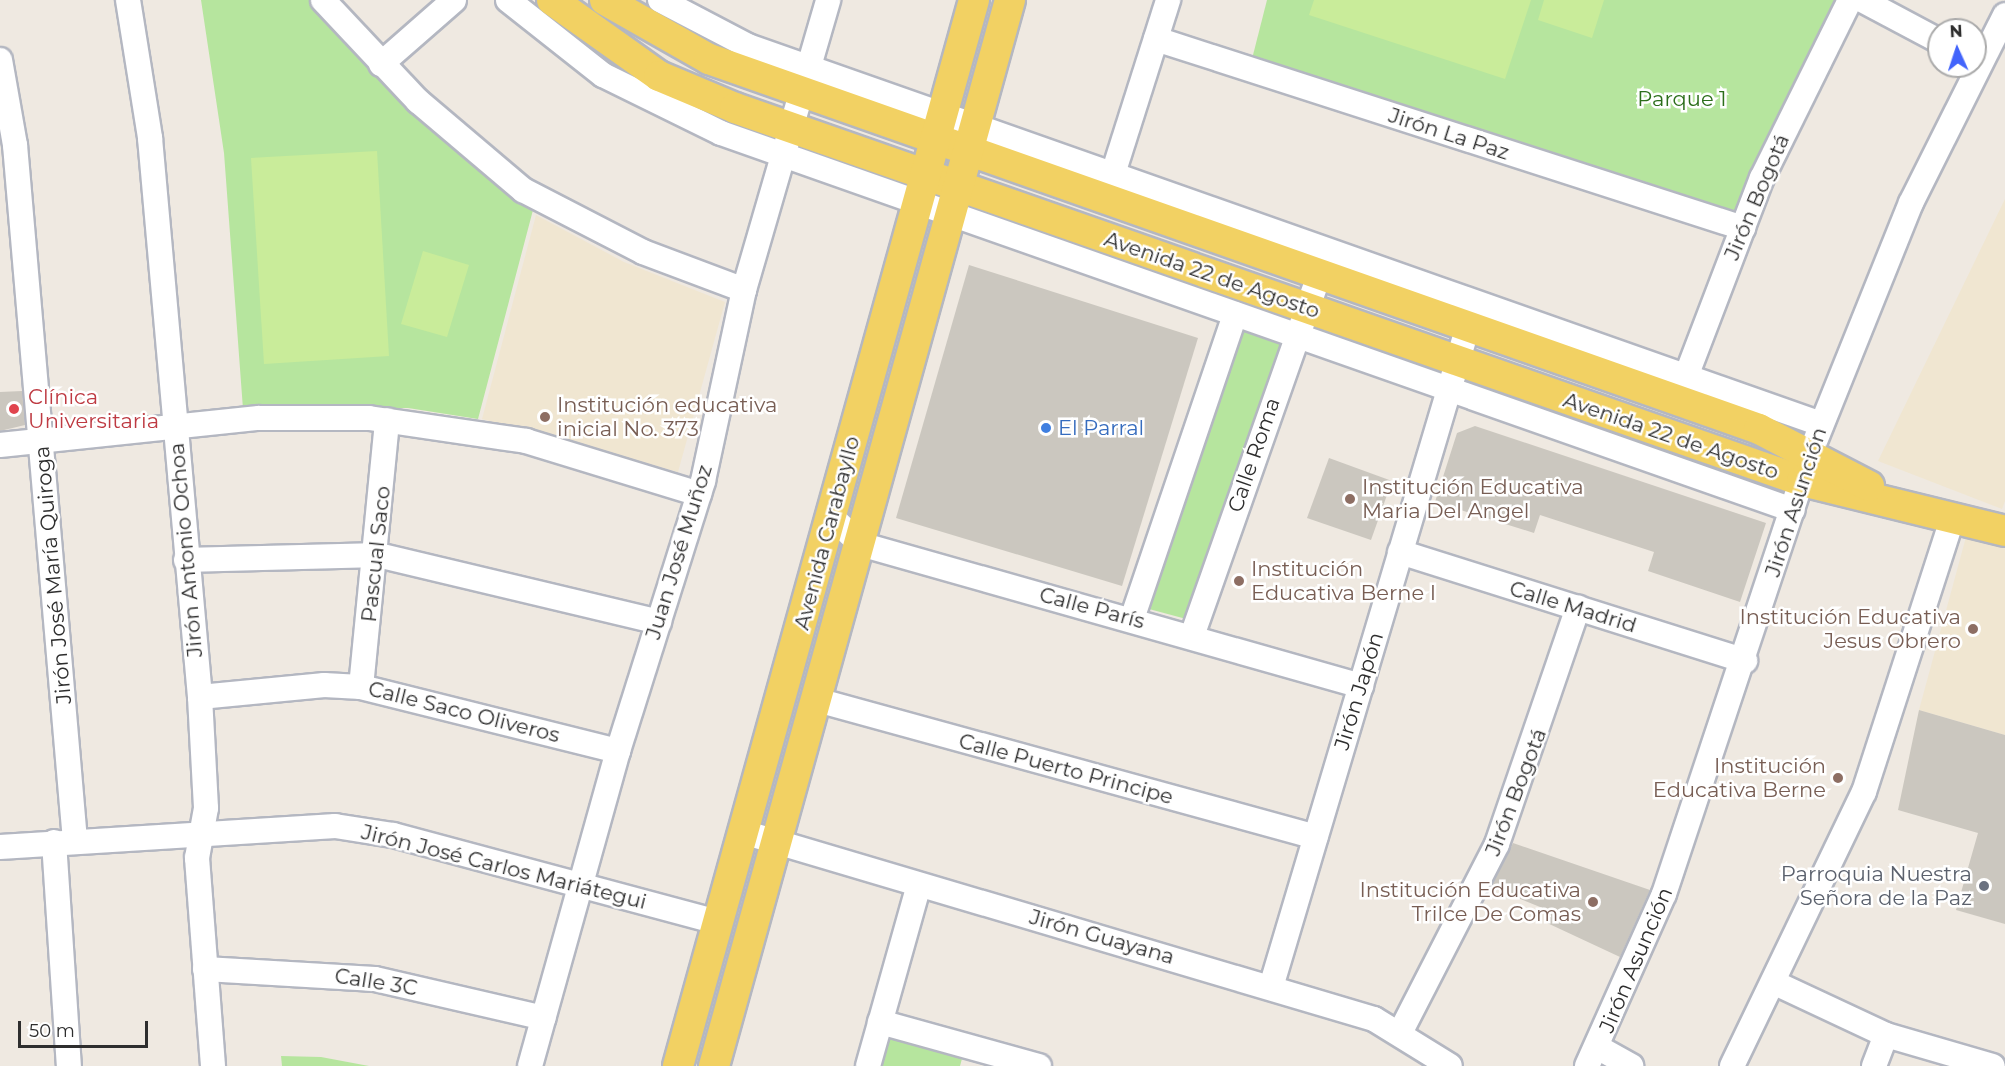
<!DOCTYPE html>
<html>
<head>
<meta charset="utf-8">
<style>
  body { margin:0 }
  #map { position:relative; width:2005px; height:1066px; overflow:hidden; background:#efe9e1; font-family:Montserrat,sans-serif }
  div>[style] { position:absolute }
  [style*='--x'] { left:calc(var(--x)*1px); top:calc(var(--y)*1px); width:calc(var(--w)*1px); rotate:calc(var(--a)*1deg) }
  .education>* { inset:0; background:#f0e6d1 }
  .green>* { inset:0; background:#b6e59e }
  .pitch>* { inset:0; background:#c9ec9a }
  .building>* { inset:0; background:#cbc7bf }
  .roads { filter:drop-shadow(2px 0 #b4b7c1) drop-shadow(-2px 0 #b4b7c1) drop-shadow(0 2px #b4b7c1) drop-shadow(0 -2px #b4b7c1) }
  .minor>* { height:24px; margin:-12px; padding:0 12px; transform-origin:12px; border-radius:12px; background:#fff }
  .major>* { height:30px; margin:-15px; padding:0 15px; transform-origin:15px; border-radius:15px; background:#f2d163 }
  .dots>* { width:16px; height:16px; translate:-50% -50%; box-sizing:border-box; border:3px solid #fff; border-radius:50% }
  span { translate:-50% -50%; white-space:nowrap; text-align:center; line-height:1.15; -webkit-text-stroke:5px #fff; paint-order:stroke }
  .park-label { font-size:21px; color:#2c6e1b }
  .street-label { font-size:21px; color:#2e2e2e }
  .health-label { font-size:21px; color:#be3a42 }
  .left { translate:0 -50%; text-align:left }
  .education-label { font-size:21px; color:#785e54 }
  .right { translate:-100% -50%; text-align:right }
  .shop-label { font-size:21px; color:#366cbe }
  .worship-label { font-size:21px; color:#5b616d }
  .north { position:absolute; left:1927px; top:18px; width:60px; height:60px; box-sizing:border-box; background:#fff; border:2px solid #ababab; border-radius:50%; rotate:357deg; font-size:16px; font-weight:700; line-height:24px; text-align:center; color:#2e2e2e }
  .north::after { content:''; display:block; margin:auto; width:21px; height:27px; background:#4264fb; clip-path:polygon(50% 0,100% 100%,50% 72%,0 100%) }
  .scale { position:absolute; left:18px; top:1021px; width:130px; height:27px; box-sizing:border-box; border:3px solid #2e2e2e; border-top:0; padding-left:8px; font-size:18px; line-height:21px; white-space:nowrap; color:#2e2e2e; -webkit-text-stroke:4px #fff; paint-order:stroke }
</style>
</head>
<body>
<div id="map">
  <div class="education">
    <div style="clip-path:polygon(2005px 199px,2005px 501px,2002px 509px,1878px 461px)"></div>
    <div style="clip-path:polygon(536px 215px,624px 262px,725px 302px,678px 472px,482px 419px)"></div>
    <div style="clip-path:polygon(1966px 537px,2005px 548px,2005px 735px,1919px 710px)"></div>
  </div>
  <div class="green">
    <div style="clip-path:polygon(201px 0,311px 0,429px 129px,533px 210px,478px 419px,408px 408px,243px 409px,224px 153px)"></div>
    <div style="clip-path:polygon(1267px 0,1839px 0,1737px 215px,1252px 59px)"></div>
    <div style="clip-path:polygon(1238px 329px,1282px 343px,1190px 620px,1149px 609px)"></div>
    <div style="clip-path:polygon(886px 1035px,963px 1055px,960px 1066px,877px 1066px)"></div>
    <div style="clip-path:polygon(281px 1056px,321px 1057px,369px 1066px,282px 1066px)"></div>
  </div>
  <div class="pitch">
    <div style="clip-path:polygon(1314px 0,1531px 0,1505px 79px,1309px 15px)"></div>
    <div style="clip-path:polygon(1544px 0,1604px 0,1592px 38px,1538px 20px)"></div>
    <div style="clip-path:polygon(377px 151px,389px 356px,264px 364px,251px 158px)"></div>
    <div style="clip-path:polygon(423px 251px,469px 265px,447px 337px,401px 324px)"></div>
  </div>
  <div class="building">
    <div style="clip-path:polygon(969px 265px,1198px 338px,1122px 586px,896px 518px)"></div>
    <div style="clip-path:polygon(22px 391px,25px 425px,0 431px,0 392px)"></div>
    <div style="clip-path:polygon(1475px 426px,1766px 523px,1740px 602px,1648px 571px,1654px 552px,1540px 515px,1534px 533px,1435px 502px,1457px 433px)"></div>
    <div style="clip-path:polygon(1329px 458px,1392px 481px,1371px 540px,1307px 518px)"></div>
    <div style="clip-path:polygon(1919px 710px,2005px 735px,2005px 924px,1956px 910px,1978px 833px,1898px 810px)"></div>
    <div style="clip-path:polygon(1513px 843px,1650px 890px,1620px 957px,1545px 922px,1550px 911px,1491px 887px)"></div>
  </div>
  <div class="roads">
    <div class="minor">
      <div style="--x:128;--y:0;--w:140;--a:80.9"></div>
      <div style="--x:150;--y:138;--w:561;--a:84.89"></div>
      <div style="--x:200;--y:697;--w:111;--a:86.9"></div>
      <div style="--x:206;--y:808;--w:51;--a:100.2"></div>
      <div style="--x:197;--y:858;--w:209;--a:85.6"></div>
      <div style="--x:323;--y:0;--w:139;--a:46.8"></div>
      <div style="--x:418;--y:101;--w:138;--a:40.3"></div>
      <div style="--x:523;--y:190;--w:135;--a:27.3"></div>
      <div style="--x:643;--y:252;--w:108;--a:20.6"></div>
      <div style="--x:508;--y:0;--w:121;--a:38.3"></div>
      <div style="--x:603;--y:75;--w:131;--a:26.2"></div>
      <div style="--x:721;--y:133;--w:1136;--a:19.38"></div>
      <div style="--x:660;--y:0;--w:99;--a:27.6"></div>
      <div style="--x:748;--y:46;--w:1138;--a:19.41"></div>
      <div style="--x:1862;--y:0;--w:87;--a:28"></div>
      <div style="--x:1156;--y:39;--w:617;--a:17.85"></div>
      <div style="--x:0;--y:60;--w:86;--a:80"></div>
      <div style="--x:15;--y:145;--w:699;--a:85.07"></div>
      <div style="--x:381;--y:64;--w:97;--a:-41.2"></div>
      <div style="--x:1112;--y:177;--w:186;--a:-72.4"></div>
      <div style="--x:1682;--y:387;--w:224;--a:-69.1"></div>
      <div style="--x:1762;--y:178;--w:199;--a:-63.7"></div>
      <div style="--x:1816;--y:439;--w:254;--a:-68.1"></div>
      <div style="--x:1911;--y:203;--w:210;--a:-63.4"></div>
      <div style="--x:0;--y:445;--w:260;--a:-6"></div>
      <div style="--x:259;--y:418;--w:110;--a:0"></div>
      <div style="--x:369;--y:418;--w:159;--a:8.3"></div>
      <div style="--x:526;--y:441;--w:181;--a:17"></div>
      <div style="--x:832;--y:517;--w:39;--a:44"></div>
      <div style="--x:860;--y:544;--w:521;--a:15.82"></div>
      <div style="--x:1400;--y:552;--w:362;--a:17.5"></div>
      <div style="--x:186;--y:560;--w:192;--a:-1.5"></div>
      <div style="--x:378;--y:555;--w:289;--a:13.4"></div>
      <div style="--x:1132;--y:619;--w:322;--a:-71.3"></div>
      <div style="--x:1192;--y:636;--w:382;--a:-70.6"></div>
      <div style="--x:361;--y:687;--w:268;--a:-84.4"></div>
      <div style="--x:200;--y:697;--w:125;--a:-5.5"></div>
      <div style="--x:324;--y:685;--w:37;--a:3"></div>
      <div style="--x:361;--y:687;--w:265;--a:14"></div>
      <div style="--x:817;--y:700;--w:517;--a:15.35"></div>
      <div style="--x:743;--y:832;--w:658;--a:16.51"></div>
      <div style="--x:1374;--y:1019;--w:89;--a:31.7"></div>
      <div style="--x:54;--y:842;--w:225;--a:86.2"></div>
      <div style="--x:0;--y:847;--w:336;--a:-3.6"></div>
      <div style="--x:335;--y:826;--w:59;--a:8.8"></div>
      <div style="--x:393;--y:835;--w:336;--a:15"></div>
      <div style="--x:205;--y:969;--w:170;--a:3.4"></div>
      <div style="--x:375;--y:979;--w:173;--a:13"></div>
      <div style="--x:1775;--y:983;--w:123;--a:25.1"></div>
      <div style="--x:1886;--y:1035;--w:111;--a:16.2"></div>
      <div style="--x:1271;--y:987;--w:690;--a:-73.4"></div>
      <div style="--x:880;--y:1022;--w:165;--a:15.5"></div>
      <div style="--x:1401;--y:1031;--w:210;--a:-62.8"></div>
      <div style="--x:1497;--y:844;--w:250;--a:-71.1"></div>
      <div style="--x:1599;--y:1048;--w:37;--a:29"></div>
      <div style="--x:530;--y:1066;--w:327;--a:-74.4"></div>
      <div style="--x:618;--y:751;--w:283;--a:-72.5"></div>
      <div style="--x:703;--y:481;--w:195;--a:-77.9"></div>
      <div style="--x:744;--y:290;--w:302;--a:-73.8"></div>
      <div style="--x:868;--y:1066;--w:188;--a:-74.3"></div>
      <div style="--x:1587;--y:1066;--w:188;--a:-65.9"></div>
      <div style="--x:1664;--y:894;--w:421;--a:-71.6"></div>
      <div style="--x:1732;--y:1066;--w:304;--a:-64.3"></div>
      <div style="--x:1864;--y:792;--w:290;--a:-72.1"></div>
      <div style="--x:1874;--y:1066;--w:33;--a:-69"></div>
    </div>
    <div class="major">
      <div style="--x:552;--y:0;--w:131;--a:35.4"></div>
      <div style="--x:659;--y:76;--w:82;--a:22.8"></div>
      <div style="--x:735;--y:108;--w:1130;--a:19.27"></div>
      <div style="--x:1802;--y:481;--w:209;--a:13.8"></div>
      <div style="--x:605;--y:0;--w:120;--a:29.6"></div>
      <div style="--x:709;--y:59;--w:1113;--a:19.41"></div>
      <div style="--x:1759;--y:429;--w:124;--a:27.4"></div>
      <div style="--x:678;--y:1066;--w:1106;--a:-74.48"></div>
      <div style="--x:714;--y:1066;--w:1106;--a:-74.48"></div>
    </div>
  </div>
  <div class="dots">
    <div style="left:14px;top:409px;background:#e0444e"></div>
    <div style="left:545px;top:417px;background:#8d6e63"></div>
    <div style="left:1046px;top:428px;background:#3f7fe0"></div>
    <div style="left:1350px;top:499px;background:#8d6e63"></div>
    <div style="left:1239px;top:581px;background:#8d6e63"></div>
    <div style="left:1973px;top:629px;background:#8d6e63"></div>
    <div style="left:1838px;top:778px;background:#8d6e63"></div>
    <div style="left:1984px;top:886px;background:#6b7280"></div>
    <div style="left:1593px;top:902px;background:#8d6e63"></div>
  </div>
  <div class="park-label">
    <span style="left:1682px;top:99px">Parque 1</span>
  </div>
  <div class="street-label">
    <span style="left:1449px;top:134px;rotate:18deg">Jirón La Paz</span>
    <span style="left:1757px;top:197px;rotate:-67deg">Jirón Bogotá</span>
    <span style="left:1212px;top:275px;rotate:19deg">Avenida 22 de Agosto</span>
    <span style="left:1671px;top:436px;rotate:19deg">Avenida 22 de Agosto</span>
    <span style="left:1254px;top:455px;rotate:-71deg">Calle Roma</span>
    <span style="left:1796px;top:502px;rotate:-72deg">Jirón Asunción</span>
    <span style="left:827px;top:533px;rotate:-75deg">Avenida Carabayllo</span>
    <span style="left:186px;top:550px;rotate:-95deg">Jirón Antonio Ochoa</span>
    <span style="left:679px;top:552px;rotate:-73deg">Juan José Muñoz</span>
    <span style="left:376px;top:554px;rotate:-84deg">Pascual Saco</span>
    <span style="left:53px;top:575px;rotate:-95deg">Jirón José María Quiroga</span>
    <span style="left:1573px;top:607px;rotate:17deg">Calle Madrid</span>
    <span style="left:1092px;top:608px;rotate:15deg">Calle París</span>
    <span style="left:1359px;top:691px;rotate:-73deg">Jirón Japón</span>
    <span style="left:464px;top:712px;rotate:14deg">Calle Saco Oliveros</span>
    <span style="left:1066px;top:769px;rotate:15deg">Calle Puerto Principe</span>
    <span style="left:1516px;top:792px;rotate:-69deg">Jirón Bogotá</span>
    <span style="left:504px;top:867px;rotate:14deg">Jirón José Carlos Mariátegui</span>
    <span style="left:1102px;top:937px;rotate:16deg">Jirón Guayana</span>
    <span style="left:1636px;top:960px;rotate:-67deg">Jirón Asunción</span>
    <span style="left:376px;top:982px;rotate:9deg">Calle 3C</span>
  </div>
  <div class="health-label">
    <span class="left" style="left:28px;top:409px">Clínica<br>Universitaria</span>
  </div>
  <div class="education-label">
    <span class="left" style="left:557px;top:417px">Institución educativa<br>inicial No. 373</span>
    <span class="left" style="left:1362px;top:499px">Institución Educativa<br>Maria Del Angel</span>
    <span class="left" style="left:1251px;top:581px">Institución<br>Educativa Berne I</span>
    <span class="right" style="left:1961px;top:629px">Institución Educativa<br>Jesus Obrero</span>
    <span class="right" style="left:1826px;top:778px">Institución<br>Educativa Berne</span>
    <span class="right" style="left:1581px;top:902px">Institución Educativa<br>Trilce De Comas</span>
  </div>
  <div class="shop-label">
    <span class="left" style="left:1058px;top:428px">El Parral</span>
  </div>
  <div class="worship-label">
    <span class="right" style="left:1972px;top:886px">Parroquia Nuestra<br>Señora de la Paz</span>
  </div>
  <div class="north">N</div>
  <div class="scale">50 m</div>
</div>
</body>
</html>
